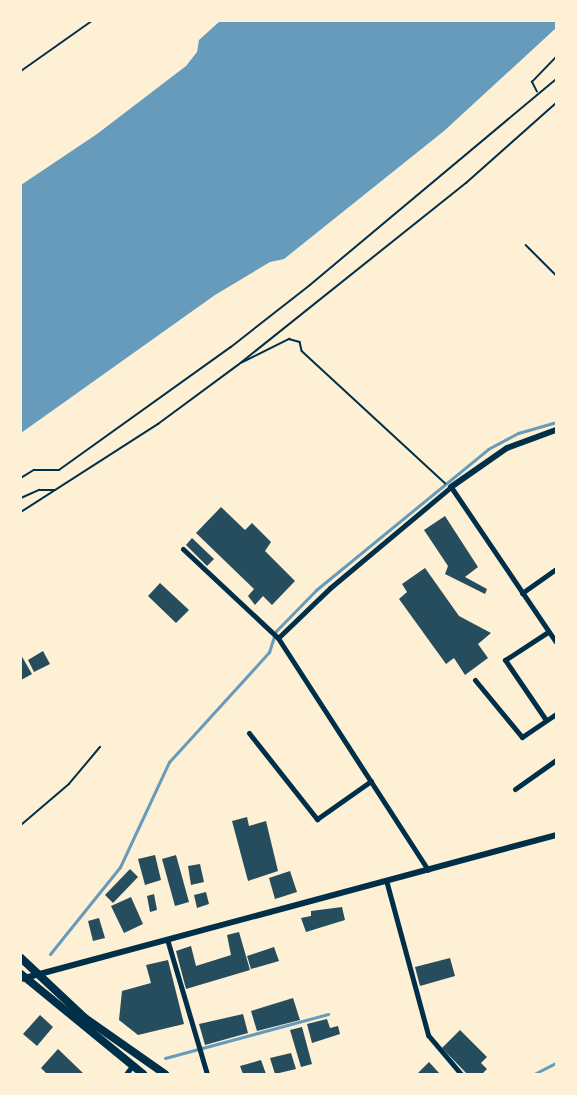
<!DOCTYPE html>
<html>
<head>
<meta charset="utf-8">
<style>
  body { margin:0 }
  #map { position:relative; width:577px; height:1095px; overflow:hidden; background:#fdf0d5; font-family:"PT Sans",sans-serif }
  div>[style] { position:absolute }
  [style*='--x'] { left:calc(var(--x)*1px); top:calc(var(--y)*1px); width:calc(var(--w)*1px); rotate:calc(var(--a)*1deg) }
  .water>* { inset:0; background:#669bbc }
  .stream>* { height:3px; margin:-1.5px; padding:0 1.5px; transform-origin:1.5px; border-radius:1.5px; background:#669bbc }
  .building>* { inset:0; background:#264d5e }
  .path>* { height:1.5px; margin:-0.75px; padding:0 0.75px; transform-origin:0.75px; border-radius:0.75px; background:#003049 }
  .minor>* { height:5px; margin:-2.5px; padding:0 2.5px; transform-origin:2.5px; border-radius:2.5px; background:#003049 }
  .tertiary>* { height:6px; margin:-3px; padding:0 3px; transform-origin:3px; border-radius:3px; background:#003049 }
  .trunk>* { height:8px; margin:-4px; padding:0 4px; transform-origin:4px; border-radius:4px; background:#003049 }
  span { translate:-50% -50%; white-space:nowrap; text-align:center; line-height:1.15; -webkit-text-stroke:6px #fdf0d5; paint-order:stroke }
  .frame { position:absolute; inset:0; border:22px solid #fdf0d5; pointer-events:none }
</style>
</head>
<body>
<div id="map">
  <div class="water">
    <div style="clip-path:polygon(220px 21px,556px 21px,556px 28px,444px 131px,284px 259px,270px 262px,215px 295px,21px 433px,21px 185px,97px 134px,186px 66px,197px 52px,199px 40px)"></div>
  </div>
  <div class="stream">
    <div style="--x:50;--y:954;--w:112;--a:-51.2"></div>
    <div style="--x:120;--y:867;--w:116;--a:-65"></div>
    <div style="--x:169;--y:762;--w:149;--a:-47.7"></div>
    <div style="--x:269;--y:652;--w:22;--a:-72"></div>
    <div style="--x:276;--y:631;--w:57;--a:-45.7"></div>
    <div style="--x:316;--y:590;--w:222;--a:-39.3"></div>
    <div style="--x:488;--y:449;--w:34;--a:-28"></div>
    <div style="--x:518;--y:433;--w:40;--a:-16"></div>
    <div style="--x:165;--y:1058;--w:169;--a:-15.1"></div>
    <div style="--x:534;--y:1074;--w:25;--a:-27"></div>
  </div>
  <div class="building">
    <div style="clip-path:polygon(221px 507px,245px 530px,252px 523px,271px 542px,265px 551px,295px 581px,272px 605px,263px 596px,255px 605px,248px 596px,254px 589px,196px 533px)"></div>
    <div style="clip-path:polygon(445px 516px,478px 567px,465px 577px,487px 589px,485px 594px,445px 574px,448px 566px,424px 530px)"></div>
    <div style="clip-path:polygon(192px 538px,214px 559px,207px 566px,186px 545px)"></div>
    <div style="clip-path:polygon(425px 568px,459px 616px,491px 633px,478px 644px,488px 658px,465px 675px,454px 658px,446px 664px,399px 599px,407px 592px,402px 584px)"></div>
    <div style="clip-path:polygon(160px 583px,189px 610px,176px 623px,148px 596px)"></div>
    <div style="clip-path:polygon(43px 651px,50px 664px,34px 672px,28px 660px)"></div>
    <div style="clip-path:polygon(21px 655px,32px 674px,21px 680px)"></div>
    <div style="clip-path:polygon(247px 817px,249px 826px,266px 821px,278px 871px,248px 881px,232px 821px)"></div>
    <div style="clip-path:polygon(155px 855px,161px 880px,145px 885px,138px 859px)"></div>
    <div style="clip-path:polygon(176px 855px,189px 902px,175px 906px,162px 859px)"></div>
    <div style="clip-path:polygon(200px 864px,204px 882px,191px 885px,188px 866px)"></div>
    <div style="clip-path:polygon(130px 869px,138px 877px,113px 903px,105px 895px)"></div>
    <div style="clip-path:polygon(290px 871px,297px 892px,275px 899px,269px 878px)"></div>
    <div style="clip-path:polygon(206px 892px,209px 904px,197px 908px,194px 895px)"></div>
    <div style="clip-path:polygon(154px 894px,157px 910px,150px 912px,147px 896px)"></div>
    <div style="clip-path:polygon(131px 897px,143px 924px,124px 933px,111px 906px)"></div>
    <div style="clip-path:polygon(342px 907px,345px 920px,306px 932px,301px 918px,311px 916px,311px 911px)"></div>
    <div style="clip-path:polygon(99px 918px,105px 938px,93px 941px,88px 921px)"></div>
    <div style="clip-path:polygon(239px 932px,250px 970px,186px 989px,176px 951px,191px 946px,196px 966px,231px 955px,227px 935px)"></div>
    <div style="clip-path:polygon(274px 947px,279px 961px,251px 969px,247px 956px)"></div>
    <div style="clip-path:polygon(450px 958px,455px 976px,420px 986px,415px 967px)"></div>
    <div style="clip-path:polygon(168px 960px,184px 1024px,138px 1035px,119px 1020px,122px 991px,151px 983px,146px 965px)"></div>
    <div style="clip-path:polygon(293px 998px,300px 1020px,257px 1031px,251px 1011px)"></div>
    <div style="clip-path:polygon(243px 1014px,248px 1033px,205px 1045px,199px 1024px)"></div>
    <div style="clip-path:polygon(40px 1015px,53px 1027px,37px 1046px,23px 1034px)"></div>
    <div style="clip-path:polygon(327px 1019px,330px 1028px,338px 1026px,340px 1034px,312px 1043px,307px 1024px)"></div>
    <div style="clip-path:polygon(302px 1027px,312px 1064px,301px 1067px,290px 1030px)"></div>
    <div style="clip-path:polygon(460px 1030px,487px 1057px,481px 1063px,487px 1069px,482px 1074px,467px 1074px,442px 1048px)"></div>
    <div style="clip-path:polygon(58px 1049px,84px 1074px,47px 1074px,41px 1068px)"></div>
    <div style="clip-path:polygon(291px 1053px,296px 1069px,275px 1074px,270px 1058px)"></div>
    <div style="clip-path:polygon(261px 1060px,266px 1074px,243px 1074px,240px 1066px)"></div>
    <div style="clip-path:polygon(429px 1062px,440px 1074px,417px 1074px)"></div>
  </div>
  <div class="path">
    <div style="--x:21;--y:71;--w:87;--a:-35.2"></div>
    <div style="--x:537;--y:92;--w:11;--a:-117"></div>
    <div style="--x:532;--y:82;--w:35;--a:-46"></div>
    <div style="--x:526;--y:245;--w:42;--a:45"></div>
    <div style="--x:241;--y:363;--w:54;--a:-26.6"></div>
    <div style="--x:289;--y:339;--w:11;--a:15"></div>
    <div style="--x:300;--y:342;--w:9;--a:77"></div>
    <div style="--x:302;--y:351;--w:195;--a:42.7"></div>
    <div style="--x:21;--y:478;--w:15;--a:-32"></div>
    <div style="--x:34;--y:470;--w:25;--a:0"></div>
    <div style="--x:59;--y:470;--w:211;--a:-35.6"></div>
    <div style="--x:231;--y:347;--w:100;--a:-38.1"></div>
    <div style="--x:310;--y:285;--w:321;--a:-39.9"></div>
    <div style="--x:21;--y:498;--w:20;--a:-24"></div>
    <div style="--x:39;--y:490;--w:16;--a:0"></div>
    <div style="--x:21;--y:512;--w:163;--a:-32.7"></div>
    <div style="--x:158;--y:424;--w:99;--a:-36.4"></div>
    <div style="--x:238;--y:365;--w:292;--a:-38.6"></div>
    <div style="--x:466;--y:183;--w:120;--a:-41.6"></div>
    <div style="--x:21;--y:825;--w:63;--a:-40.5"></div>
    <div style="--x:69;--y:784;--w:48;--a:-50"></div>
  </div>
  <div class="minor">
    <div style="--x:183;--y:549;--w:130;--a:43.1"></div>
    <div style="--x:278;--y:638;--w:276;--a:57.1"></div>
    <div style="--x:522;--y:593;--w:42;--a:-35.2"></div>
    <div style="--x:278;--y:638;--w:72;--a:-43.9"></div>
    <div style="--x:330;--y:588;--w:158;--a:-39.9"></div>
    <div style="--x:451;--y:487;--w:187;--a:55.9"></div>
    <div style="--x:475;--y:680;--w:74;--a:50.5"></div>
    <div style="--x:522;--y:737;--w:41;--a:-34.1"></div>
    <div style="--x:546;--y:720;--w:73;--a:-124.3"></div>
    <div style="--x:505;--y:660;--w:51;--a:-33.1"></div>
    <div style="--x:249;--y:733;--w:110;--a:51.7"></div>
    <div style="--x:317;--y:819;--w:66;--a:-35.1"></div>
    <div style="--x:515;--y:789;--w:50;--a:-35.3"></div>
    <div style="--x:386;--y:880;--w:161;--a:74.8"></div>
    <div style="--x:428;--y:1035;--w:51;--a:49.8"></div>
    <div style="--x:167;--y:939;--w:141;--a:73.5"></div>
    <div style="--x:126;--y:1074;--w:10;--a:-53"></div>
  </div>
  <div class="tertiary">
    <div style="--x:451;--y:487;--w:68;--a:-34.9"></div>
    <div style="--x:507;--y:448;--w:52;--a:-20.2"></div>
    <div style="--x:21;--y:979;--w:554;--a:-15.06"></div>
  </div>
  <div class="trunk">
    <div style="--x:21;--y:958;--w:88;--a:43.2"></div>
    <div style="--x:85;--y:1018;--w:98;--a:35"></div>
    <div style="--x:21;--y:974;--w:158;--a:39.3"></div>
  </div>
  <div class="frame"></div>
</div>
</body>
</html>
